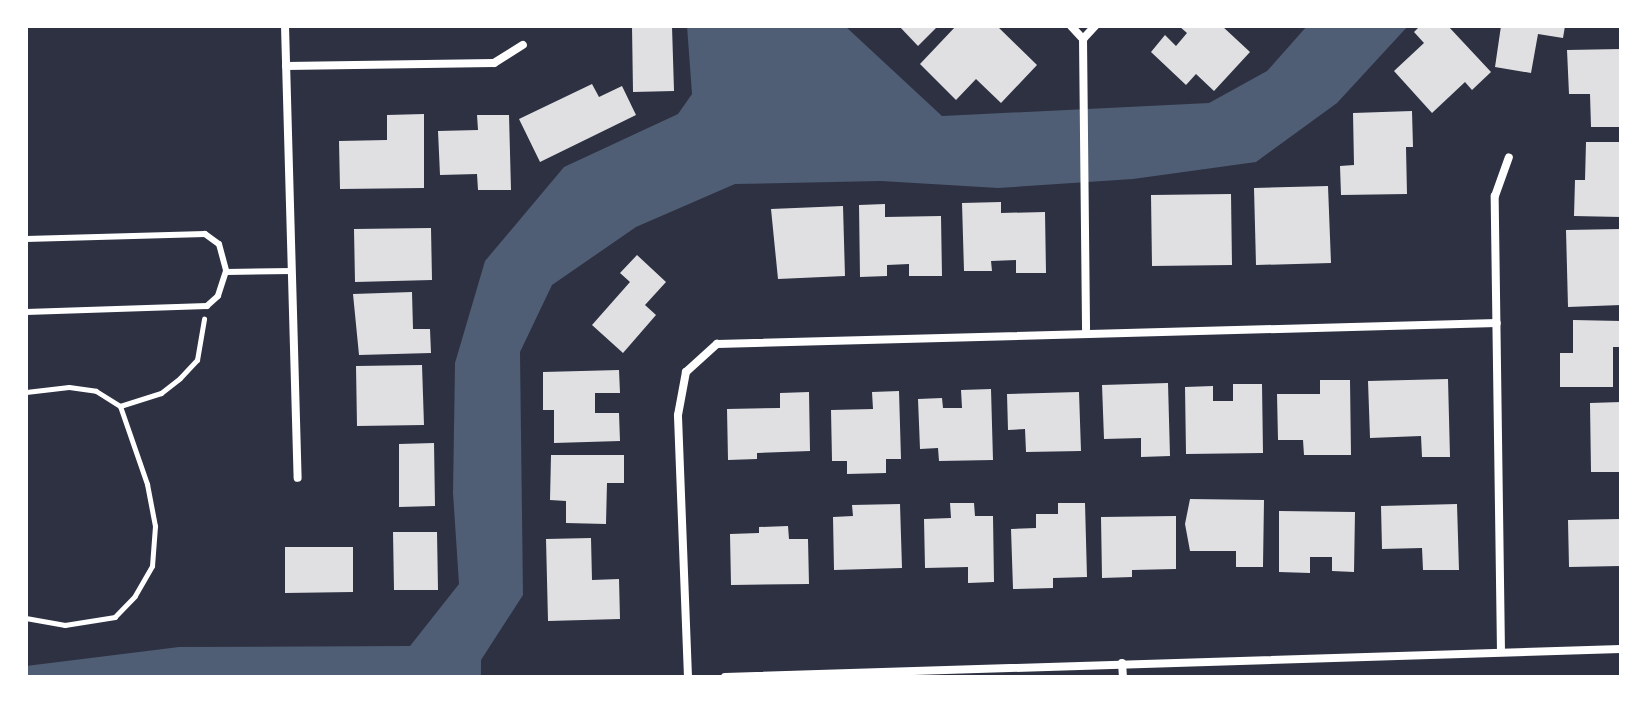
<!DOCTYPE html>
<html>
<head>
<meta charset="utf-8">
<style>
  body { margin:0 }
  #map { position:relative; width:1647px; height:703px; overflow:hidden; background:#2d3142; font-family:"DM Sans",sans-serif }
  div>[style] { position:absolute }
  [style*='--x'] { left:calc(var(--x)*1px); top:calc(var(--y)*1px); width:calc(var(--w)*1px); rotate:calc(var(--a)*1deg) }
  .water>* { inset:0; background:#4f5d75 }
  .building>* { inset:0; background:#e0e0e3 }
  .path>* { height:5px; margin:-2.5px; padding:0 2.5px; transform-origin:2.5px; border-radius:2.5px; background:#fff }
  .service>* { height:6px; margin:-3px; padding:0 3px; transform-origin:3px; border-radius:3px; background:#fff }
  .minor>* { height:8px; margin:-4px; padding:0 4px; transform-origin:4px; border-radius:4px; background:#fff }
  span { translate:-50% -50%; white-space:nowrap; text-align:center; line-height:1.15; -webkit-text-stroke:8px #fff; paint-order:stroke }
  .frame { position:absolute; inset:0; border:28px solid #fff; pointer-events:none }
</style>
</head>
<body>
<div id="map">
  <div class="water">
    <div style="clip-path:polygon(687px 26px,845px 26px,942px 116px,1209px 103px,1267px 71px,1307px 26px,1408px 26px,1337px 103px,1256px 162px,1133px 179px,998px 188px,881px 181px,735px 184px,636px 227px,552px 285px,520px 352px,523px 595px,481px 660px,481px 677px,26px 677px,26px 666px,179px 647px,410px 646px,459px 584px,453px 493px,455px 363px,485px 261px,564px 167px,678px 114px,692px 94px)"></div>
  </div>
  <div class="building">
    <div style="clip-path:polygon(632px 26px,672px 26px,674px 91px,633px 92px)"></div>
    <div style="clip-path:polygon(899px 26px,938px 26px,918px 46px)"></div>
    <div style="clip-path:polygon(956px 26px,997px 26px,1037px 65px,1001px 103px,976px 79px,956px 100px,920px 64px)"></div>
    <div style="clip-path:polygon(1179px 26px,1222px 26px,1250px 52px,1214px 91px,1196px 74px,1186px 85px,1151px 52px,1165px 35px,1176px 46px,1187px 33px)"></div>
    <div style="clip-path:polygon(1420px 26px,1448px 26px,1491px 72px,1472px 90px,1465px 82px,1432px 113px,1394px 71px,1424px 43px,1414px 32px)"></div>
    <div style="clip-path:polygon(1501px 26px,1565px 26px,1563px 38px,1538px 34px,1531px 73px,1495px 67px)"></div>
    <div style="clip-path:polygon(1621px 49px,1621px 127px,1591px 127px,1590px 94px,1569px 94px,1567px 50px)"></div>
    <div style="clip-path:polygon(592px 84px,599px 97px,622px 86px,636px 115px,540px 162px,519px 119px)"></div>
    <div style="clip-path:polygon(1412px 111px,1413px 147px,1406px 147px,1407px 194px,1341px 195px,1340px 166px,1354px 165px,1353px 113px)"></div>
    <div style="clip-path:polygon(424px 114px,424px 188px,340px 189px,339px 141px,387px 140px,387px 115px)"></div>
    <div style="clip-path:polygon(477px 115px,509px 115px,511px 190px,478px 190px,477px 174px,440px 175px,438px 131px,478px 130px)"></div>
    <div style="clip-path:polygon(1586px 142px,1621px 142px,1621px 217px,1574px 216px,1575px 180px,1585px 180px)"></div>
    <div style="clip-path:polygon(1328px 186px,1331px 263px,1256px 265px,1254px 188px)"></div>
    <div style="clip-path:polygon(1231px 194px,1232px 265px,1152px 266px,1151px 195px)"></div>
    <div style="clip-path:polygon(1001px 202px,1001px 213px,1045px 212px,1046px 273px,1016px 273px,1016px 260px,991px 261px,992px 271px,964px 271px,962px 203px)"></div>
    <div style="clip-path:polygon(885px 204px,885px 217px,941px 216px,942px 276px,909px 276px,909px 264px,887px 265px,887px 276px,860px 277px,859px 205px)"></div>
    <div style="clip-path:polygon(843px 206px,845px 276px,778px 279px,771px 209px)"></div>
    <div style="clip-path:polygon(431px 228px,432px 280px,355px 282px,354px 229px)"></div>
    <div style="clip-path:polygon(1621px 229px,1621px 305px,1568px 307px,1566px 230px)"></div>
    <div style="clip-path:polygon(637px 255px,666px 282px,645px 305px,656px 315px,623px 353px,592px 325px,630px 282px,620px 273px)"></div>
    <div style="clip-path:polygon(412px 292px,413px 329px,430px 329px,431px 353px,359px 355px,353px 294px)"></div>
    <div style="clip-path:polygon(1573px 320px,1621px 321px,1621px 347px,1613px 347px,1613px 387px,1560px 387px,1560px 353px,1573px 353px)"></div>
    <div style="clip-path:polygon(422px 365px,424px 425px,357px 426px,356px 366px)"></div>
    <div style="clip-path:polygon(619px 370px,620px 393px,595px 393px,595px 413px,619px 413px,620px 441px,554px 443px,554px 410px,543px 410px,543px 372px)"></div>
    <div style="clip-path:polygon(1448px 379px,1450px 457px,1422px 457px,1421px 436px,1370px 438px,1368px 381px)"></div>
    <div style="clip-path:polygon(1320px 380px,1350px 380px,1351px 455px,1304px 455px,1303px 440px,1278px 440px,1277px 394px,1320px 394px)"></div>
    <div style="clip-path:polygon(1168px 383px,1170px 456px,1141px 457px,1141px 438px,1104px 439px,1102px 385px)"></div>
    <div style="clip-path:polygon(1233px 384px,1262px 384px,1263px 453px,1186px 454px,1185px 387px,1213px 386px,1213px 401px,1233px 401px)"></div>
    <div style="clip-path:polygon(991px 389px,993px 460px,939px 461px,938px 448px,920px 449px,918px 399px,942px 398px,943px 408px,962px 408px,961px 390px)"></div>
    <div style="clip-path:polygon(899px 391px,901px 459px,886px 459px,886px 473px,847px 474px,847px 461px,832px 461px,831px 410px,873px 409px,872px 392px)"></div>
    <div style="clip-path:polygon(809px 392px,810px 451px,757px 453px,757px 459px,728px 460px,727px 409px,780px 408px,780px 393px)"></div>
    <div style="clip-path:polygon(1079px 392px,1081px 451px,1026px 452px,1025px 429px,1008px 430px,1007px 394px)"></div>
    <div style="clip-path:polygon(1621px 402px,1621px 472px,1591px 472px,1590px 403px)"></div>
    <div style="clip-path:polygon(434px 443px,435px 506px,399px 507px,399px 444px)"></div>
    <div style="clip-path:polygon(551px 455px,624px 455px,624px 483px,607px 483px,606px 524px,566px 523px,566px 501px,550px 500px)"></div>
    <div style="clip-path:polygon(1190px 499px,1264px 500px,1263px 567px,1236px 567px,1236px 551px,1190px 551px,1185px 524px)"></div>
    <div style="clip-path:polygon(950px 503px,974px 503px,975px 516px,993px 516px,994px 582px,968px 583px,968px 567px,925px 568px,924px 519px,951px 518px)"></div>
    <div style="clip-path:polygon(1058px 503px,1085px 503px,1087px 577px,1053px 578px,1053px 588px,1013px 589px,1011px 529px,1036px 528px,1036px 514px,1058px 514px)"></div>
    <div style="clip-path:polygon(900px 504px,902px 568px,834px 570px,833px 517px,853px 516px,852px 505px)"></div>
    <div style="clip-path:polygon(1457px 504px,1459px 570px,1423px 570px,1422px 548px,1382px 549px,1381px 506px)"></div>
    <div style="clip-path:polygon(1279px 511px,1355px 512px,1354px 572px,1332px 571px,1332px 557px,1310px 557px,1310px 573px,1279px 572px)"></div>
    <div style="clip-path:polygon(1176px 516px,1176px 569px,1132px 570px,1132px 577px,1102px 578px,1101px 517px)"></div>
    <div style="clip-path:polygon(1621px 519px,1621px 566px,1569px 567px,1568px 520px)"></div>
    <div style="clip-path:polygon(788px 526px,789px 539px,808px 539px,809px 584px,731px 585px,730px 534px,759px 533px,759px 527px)"></div>
    <div style="clip-path:polygon(393px 532px,437px 532px,438px 590px,394px 590px)"></div>
    <div style="clip-path:polygon(591px 538px,592px 580px,619px 579px,620px 619px,548px 621px,546px 539px)"></div>
    <div style="clip-path:polygon(285px 547px,353px 547px,353px 592px,285px 593px)"></div>
  </div>
  <div class="path">
    <div style="--x:26;--y:392;--w:43;--a:-6.6"></div>
    <div style="--x:69;--y:387;--w:27;--a:8"></div>
    <div style="--x:96;--y:391;--w:28;--a:32"></div>
    <div style="--x:120;--y:406;--w:83;--a:70.9"></div>
    <div style="--x:147;--y:484;--w:43;--a:79.2"></div>
    <div style="--x:155;--y:526;--w:40;--a:94.3"></div>
    <div style="--x:152;--y:566;--w:34;--a:120"></div>
    <div style="--x:135;--y:596;--w:29;--a:134"></div>
    <div style="--x:115;--y:617;--w:51;--a:170.9"></div>
    <div style="--x:65;--y:625;--w:40;--a:-170"></div>
    <div style="--x:120;--y:406;--w:43;--a:-17.6"></div>
    <div style="--x:161;--y:393;--w:24;--a:-38"></div>
    <div style="--x:180;--y:378;--w:25;--a:-47"></div>
    <div style="--x:197;--y:360;--w:42;--a:-80.3"></div>
  </div>
  <div class="service">
    <div style="--x:26;--y:239;--w:179;--a:-1.6"></div>
    <div style="--x:205;--y:234;--w:17;--a:36"></div>
    <div style="--x:219;--y:244;--w:28;--a:75"></div>
    <div style="--x:226;--y:271;--w:26;--a:108"></div>
    <div style="--x:218;--y:296;--w:15;--a:138"></div>
    <div style="--x:207;--y:306;--w:181;--a:178.1"></div>
    <div style="--x:226;--y:272;--w:66;--a:-0.9"></div>
  </div>
  <div class="minor">
    <div style="--x:285;--y:26;--w:452;--a:88.4"></div>
    <div style="--x:1071;--y:26;--w:18;--a:47"></div>
    <div style="--x:1083;--y:39;--w:18;--a:-47"></div>
    <div style="--x:1083;--y:39;--w:295;--a:89.4"></div>
    <div style="--x:286;--y:66;--w:208;--a:-0.8"></div>
    <div style="--x:494;--y:63;--w:34;--a:-32"></div>
    <div style="--x:1501;--y:652;--w:456;--a:-90.8"></div>
    <div style="--x:1495;--y:196;--w:41;--a:-70.3"></div>
    <div style="--x:1122;--y:663;--w:14;--a:86"></div>
    <div style="--x:688;--y:677;--w:262;--a:-92.2"></div>
    <div style="--x:678;--y:415;--w:44;--a:-79.5"></div>
    <div style="--x:686;--y:372;--w:42;--a:-42.1"></div>
    <div style="--x:717;--y:344;--w:780;--a:-1.54"></div>
    <div style="--x:725;--y:677;--w:896;--a:-1.79"></div>
  </div>
  <div class="frame"></div>
</div>
</body>
</html>
